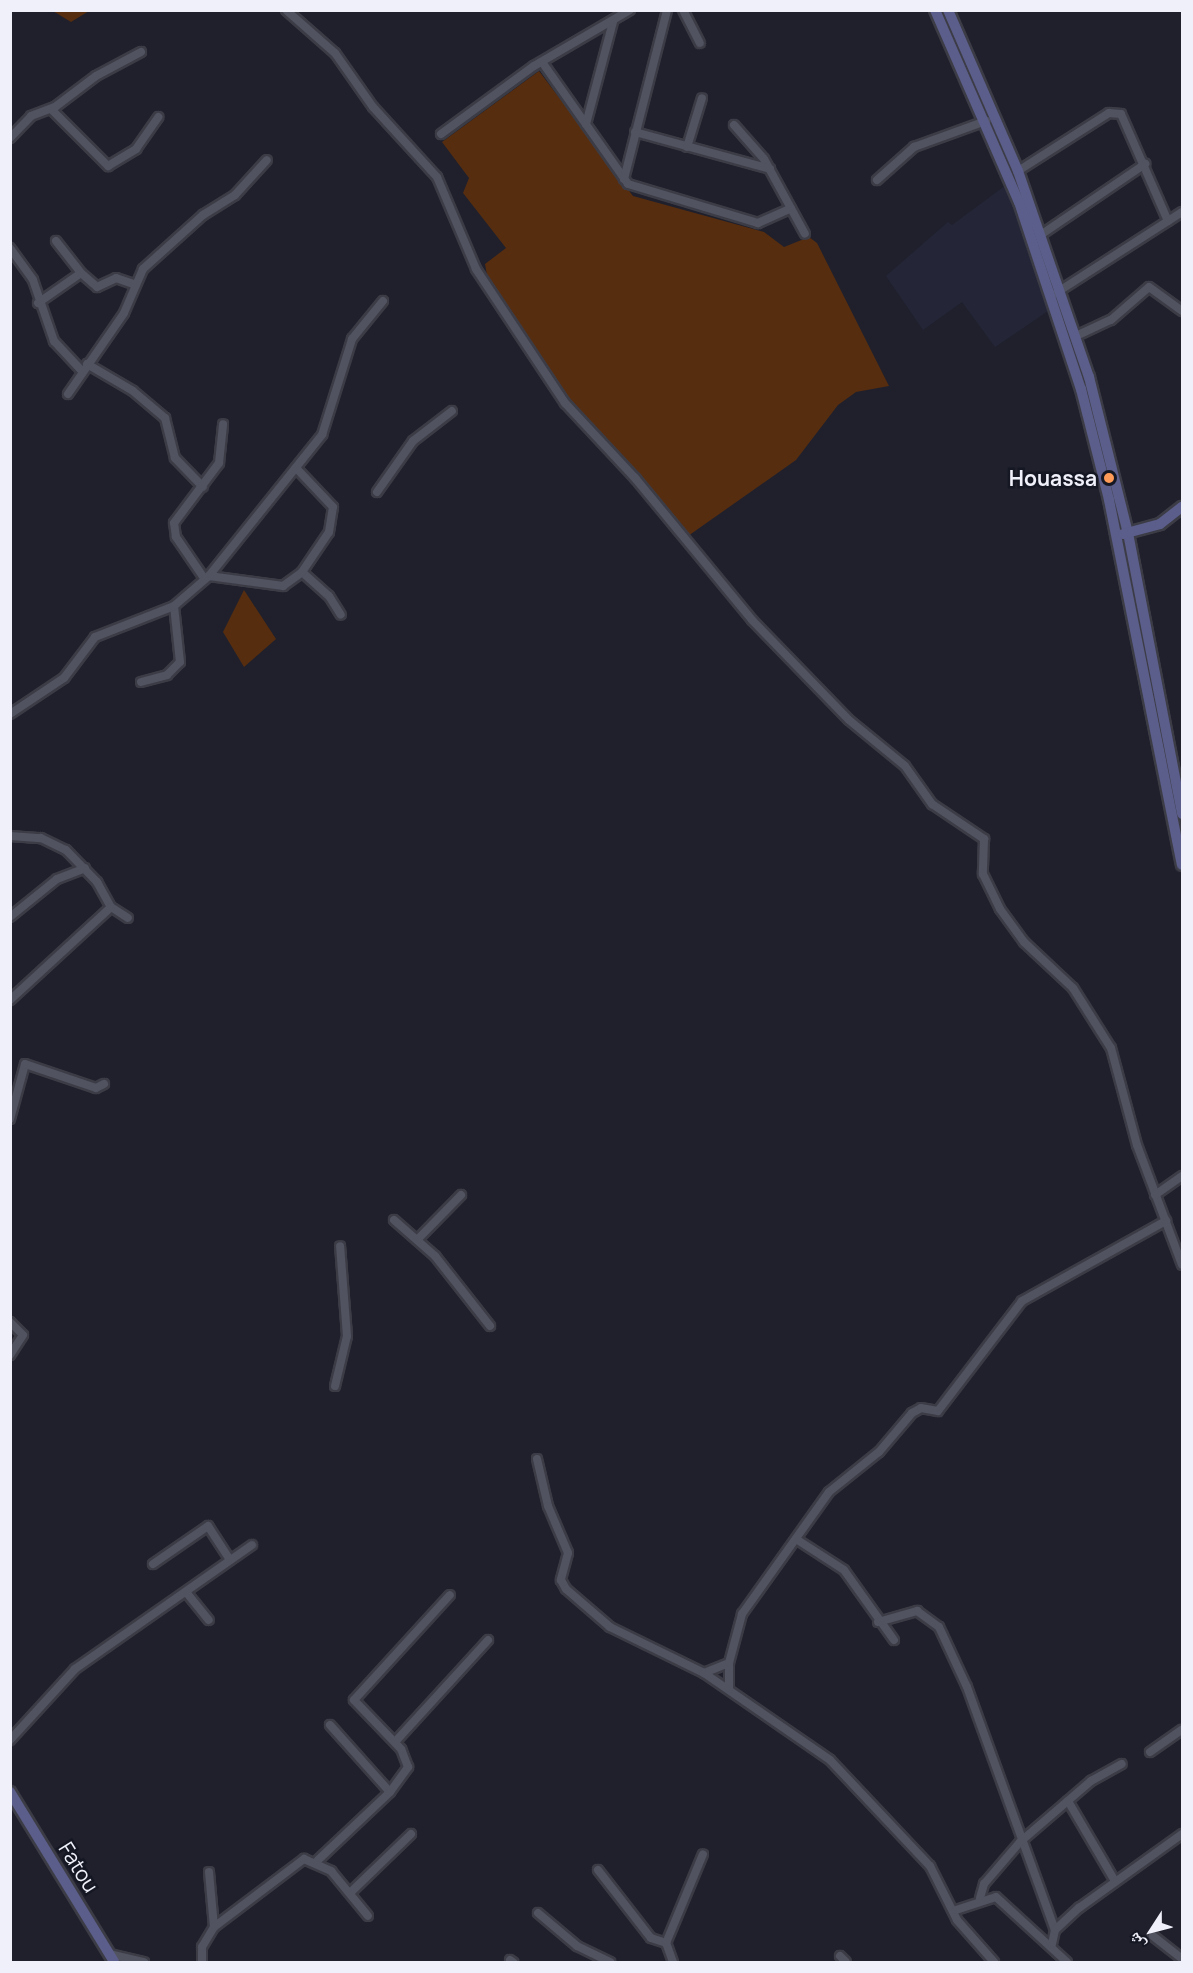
<!DOCTYPE html>
<html>
<head>
<meta charset="utf-8">
<style>
  body { margin:0 }
  #map { position:relative; width:1193px; height:1973px; overflow:hidden; background:#1f202c; font-family:Manrope,"Noto Naskh Arabic",sans-serif }
  div>[style] { position:absolute }
  [style*='--x'] { left:calc(var(--x)*1px); top:calc(var(--y)*1px); width:calc(var(--w)*1px); rotate:calc(var(--a)*1deg) }
  .built>* { inset:0; background:#242638 }
  .green>* { inset:0; background:#572d0f }
  .roads { filter:drop-shadow(2px 0 #3c3c46) drop-shadow(-2px 0 #3c3c46) drop-shadow(0 2px #3c3c46) drop-shadow(0 -2px #3c3c46) }
  .street>* { height:8px; margin:-4px; padding:0 4px; transform-origin:4px; border-radius:4px; background:#515361 }
  .secondary>* { height:10px; margin:-5px; padding:0 5px; transform-origin:5px; border-radius:5px; background:#5b5d8a }
  .dots>* { width:16px; height:16px; translate:-50% -50%; box-sizing:border-box; border:3px solid #151723; border-radius:50% }
  span { translate:-50% -50%; white-space:nowrap; text-align:center; line-height:1.15; -webkit-text-stroke:5px #151723; paint-order:stroke }
  .poi-label { font-size:21px; color:#eff0f9; font-weight:700 }
  .right { translate:-100% -50%; text-align:right }
  .street-label { font-size:21px; color:#eff0f9 }
  .frame { position:absolute; inset:0; border:12px solid #eff0f9; pointer-events:none }
  .north { position:absolute; left:1121px; top:1901px; width:60px; height:60px; -webkit-text-stroke:4px #151723; paint-order:stroke; rotate:234deg; font-size:16px; font-weight:700; line-height:24px; text-align:center; color:#eff0f9 }
  .north::after { content:''; display:block; margin:auto; width:21px; height:27px; background:#eff0f9; clip-path:polygon(50% 0,100% 100%,50% 72%,0 100%) }
</style>
</head>
<body>
<div id="map">
  <div class="built">
    <div style="clip-path:polygon(1006px 185px,1051px 309px,995px 347px,962px 302px,923px 330px,886px 276px,948px 222px,952px 225px)"></div>
  </div>
  <div class="green">
    <div style="clip-path:polygon(53px 11px,89px 11px,71px 22px)"></div>
    <div style="clip-path:polygon(539px 71px,633px 196px,764px 232px,784px 247px,809px 237px,817px 243px,889px 386px,856px 392px,838px 405px,796px 460px,688px 536px,561px 390px,487px 275px,485px 264px,506px 248px,463px 193px,469px 178px,442px 142px)"></div>
    <div style="clip-path:polygon(244px 590px,276px 639px,244px 667px,223px 632px)"></div>
  </div>
  <div class="roads">
    <div class="street">
      <div style="--x:286;--y:10;--w:65;--a:41.3"></div>
      <div style="--x:335;--y:53;--w:66;--a:54.9"></div>
      <div style="--x:373;--y:107;--w:95;--a:47.6"></div>
      <div style="--x:437;--y:177;--w:100;--a:67"></div>
      <div style="--x:476;--y:269;--w:161;--a:56.4"></div>
      <div style="--x:565;--y:403;--w:103;--a:47"></div>
      <div style="--x:635;--y:478;--w:184;--a:50.5"></div>
      <div style="--x:752;--y:620;--w:139;--a:45.9"></div>
      <div style="--x:849;--y:720;--w:72;--a:39.4"></div>
      <div style="--x:905;--y:766;--w:47;--a:54.6"></div>
      <div style="--x:932;--y:804;--w:63;--a:33.9"></div>
      <div style="--x:984;--y:839;--w:35;--a:92"></div>
      <div style="--x:983;--y:874;--w:39;--a:64"></div>
      <div style="--x:1000;--y:909;--w:41;--a:54"></div>
      <div style="--x:1024;--y:942;--w:67;--a:43.2"></div>
      <div style="--x:1073;--y:988;--w:71;--a:57.7"></div>
      <div style="--x:1111;--y:1048;--w:100;--a:75"></div>
      <div style="--x:1137;--y:1145;--w:128;--a:69.4"></div>
      <div style="--x:683;--y:10;--w:37;--a:63"></div>
      <div style="--x:542;--y:62;--w:149;--a:54.8"></div>
      <div style="--x:628;--y:184;--w:136;--a:16.7"></div>
      <div style="--x:758;--y:223;--w:36;--a:-24"></div>
      <div style="--x:51;--y:109;--w:81;--a:45"></div>
      <div style="--x:108;--y:166;--w:33;--a:-31"></div>
      <div style="--x:136;--y:149;--w:39;--a:-55"></div>
      <div style="--x:586;--y:124;--w:106;--a:-75.2"></div>
      <div style="--x:734;--y:125;--w:45;--a:48.6"></div>
      <div style="--x:764;--y:159;--w:85;--a:61.3"></div>
      <div style="--x:635;--y:132;--w:140;--a:15.3"></div>
      <div style="--x:441;--y:134;--w:115;--a:-36.2"></div>
      <div style="--x:534;--y:66;--w:111;--a:-30.3"></div>
      <div style="--x:10;--y:138;--w:30;--a:-46"></div>
      <div style="--x:31;--y:116;--w:26;--a:-21"></div>
      <div style="--x:55;--y:107;--w:51;--a:-37.1"></div>
      <div style="--x:96;--y:76;--w:51;--a:-28.1"></div>
      <div style="--x:687;--y:147;--w:51;--a:-73"></div>
      <div style="--x:1018;--y:171;--w:108;--a:-32.5"></div>
      <div style="--x:1109;--y:113;--w:12;--a:5"></div>
      <div style="--x:1121;--y:114;--w:117;--a:66.3"></div>
      <div style="--x:624;--y:179;--w:174;--a:-75.7"></div>
      <div style="--x:877;--y:180;--w:50;--a:-41.7"></div>
      <div style="--x:914;--y:147;--w:77;--a:-19.9"></div>
      <div style="--x:1042;--y:234;--w:125;--a:-34.2"></div>
      <div style="--x:56;--y:241;--w:41;--a:52"></div>
      <div style="--x:10;--y:248;--w:39;--a:54"></div>
      <div style="--x:33;--y:280;--w:65;--a:71"></div>
      <div style="--x:54;--y:341;--w:40;--a:47"></div>
      <div style="--x:1056;--y:293;--w:150;--a:-32.7"></div>
      <div style="--x:38;--y:303;--w:52;--a:-34.9"></div>
      <div style="--x:81;--y:273;--w:21;--a:41"></div>
      <div style="--x:97;--y:287;--w:21;--a:-25"></div>
      <div style="--x:116;--y:278;--w:18;--a:19"></div>
      <div style="--x:1076;--y:336;--w:38;--a:-25"></div>
      <div style="--x:1111;--y:320;--w:50;--a:-41"></div>
      <div style="--x:1149;--y:287;--w:41;--a:36"></div>
      <div style="--x:87;--y:364;--w:53;--a:30.4"></div>
      <div style="--x:133;--y:391;--w:42;--a:40.2"></div>
      <div style="--x:165;--y:418;--w:41;--a:76"></div>
      <div style="--x:175;--y:458;--w:40;--a:46"></div>
      <div style="--x:68;--y:394;--w:98;--a:-55.3"></div>
      <div style="--x:124;--y:313;--w:48;--a:-66.6"></div>
      <div style="--x:143;--y:269;--w:81;--a:-42"></div>
      <div style="--x:203;--y:215;--w:38;--a:-32"></div>
      <div style="--x:235;--y:195;--w:47;--a:-47.6"></div>
      <div style="--x:377;--y:492;--w:62;--a:-54.8"></div>
      <div style="--x:413;--y:441;--w:49;--a:-37.6"></div>
      <div style="--x:302;--y:572;--w:36;--a:42"></div>
      <div style="--x:329;--y:596;--w:22;--a:58"></div>
      <div style="--x:209;--y:576;--w:75;--a:7.7"></div>
      <div style="--x:283;--y:586;--w:24;--a:-36"></div>
      <div style="--x:302;--y:572;--w:48;--a:-56"></div>
      <div style="--x:329;--y:532;--w:25;--a:-81"></div>
      <div style="--x:333;--y:507;--w:54;--a:-133.5"></div>
      <div style="--x:204;--y:578;--w:50;--a:-124.3"></div>
      <div style="--x:176;--y:537;--w:14;--a:-98"></div>
      <div style="--x:174;--y:523;--w:75;--a:-53.1"></div>
      <div style="--x:219;--y:463;--w:39;--a:-84"></div>
      <div style="--x:141;--y:682;--w:27;--a:-15"></div>
      <div style="--x:167;--y:675;--w:18;--a:-45"></div>
      <div style="--x:180;--y:662;--w:56;--a:-96.1"></div>
      <div style="--x:10;--y:714;--w:65;--a:-33.7"></div>
      <div style="--x:64;--y:678;--w:51;--a:-52.9"></div>
      <div style="--x:95;--y:637;--w:85;--a:-21.4"></div>
      <div style="--x:174;--y:606;--w:46;--a:-40.6"></div>
      <div style="--x:209;--y:576;--w:181;--a:-51.3"></div>
      <div style="--x:322;--y:435;--w:101;--a:-72.6"></div>
      <div style="--x:352;--y:339;--w:49;--a:-50.8"></div>
      <div style="--x:10;--y:836;--w:31;--a:4"></div>
      <div style="--x:41;--y:838;--w:28;--a:26"></div>
      <div style="--x:66;--y:850;--w:45;--a:45.9"></div>
      <div style="--x:97;--y:882;--w:29;--a:61"></div>
      <div style="--x:111;--y:907;--w:20;--a:33"></div>
      <div style="--x:10;--y:917;--w:60;--a:-39"></div>
      <div style="--x:57;--y:879;--w:30;--a:-21"></div>
      <div style="--x:10;--y:1000;--w:137;--a:-42.6"></div>
      <div style="--x:10;--y:1119;--w:57;--a:-74.7"></div>
      <div style="--x:25;--y:1064;--w:75;--a:18.7"></div>
      <div style="--x:96;--y:1088;--w:9;--a:-27"></div>
      <div style="--x:1155;--y:1195;--w:33;--a:-35"></div>
      <div style="--x:394;--y:1220;--w:55;--a:41.3"></div>
      <div style="--x:435;--y:1256;--w:89;--a:51.8"></div>
      <div style="--x:417;--y:1240;--w:63;--a:-45.6"></div>
      <div style="--x:10;--y:1322;--w:18;--a:45"></div>
      <div style="--x:23;--y:1335;--w:24;--a:123"></div>
      <div style="--x:335;--y:1386;--w:51;--a:-76.5"></div>
      <div style="--x:347;--y:1336;--w:90;--a:-94.4"></div>
      <div style="--x:537;--y:1459;--w:48;--a:76.8"></div>
      <div style="--x:548;--y:1506;--w:51;--a:66.9"></div>
      <div style="--x:568;--y:1553;--w:28;--a:105"></div>
      <div style="--x:561;--y:1580;--w:10;--a:61"></div>
      <div style="--x:566;--y:1589;--w:58;--a:40.8"></div>
      <div style="--x:610;--y:1627;--w:105;--a:26.1"></div>
      <div style="--x:704;--y:1673;--w:153;--a:34.6"></div>
      <div style="--x:830;--y:1760;--w:146;--a:46.7"></div>
      <div style="--x:930;--y:1866;--w:60;--a:63.4"></div>
      <div style="--x:957;--y:1920;--w:56;--a:48.6"></div>
      <div style="--x:796;--y:1539;--w:57;--a:32.9"></div>
      <div style="--x:844;--y:1570;--w:86;--a:54.5"></div>
      <div style="--x:153;--y:1564;--w:67;--a:-34.6"></div>
      <div style="--x:208;--y:1526;--w:38;--a:57"></div>
      <div style="--x:186;--y:1592;--w:36;--a:51"></div>
      <div style="--x:878;--y:1622;--w:41;--a:-15.8"></div>
      <div style="--x:917;--y:1611;--w:27;--a:36"></div>
      <div style="--x:939;--y:1627;--w:66;--a:65"></div>
      <div style="--x:967;--y:1687;--w:258;--a:70.1"></div>
      <div style="--x:704;--y:1673;--w:27;--a:-22"></div>
      <div style="--x:729;--y:1689;--w:26;--a:-90"></div>
      <div style="--x:729;--y:1663;--w:51;--a:-75.1"></div>
      <div style="--x:742;--y:1614;--w:150;--a:-54.5"></div>
      <div style="--x:829;--y:1492;--w:64;--a:-38.7"></div>
      <div style="--x:879;--y:1452;--w:51;--a:-49.8"></div>
      <div style="--x:912;--y:1413;--w:10;--a:-29"></div>
      <div style="--x:921;--y:1408;--w:17;--a:10"></div>
      <div style="--x:938;--y:1411;--w:138;--a:-52.6"></div>
      <div style="--x:1022;--y:1301;--w:165;--a:-29.1"></div>
      <div style="--x:330;--y:1725;--w:90;--a:48.2"></div>
      <div style="--x:10;--y:1740;--w:96;--a:-47.5"></div>
      <div style="--x:75;--y:1669;--w:216;--a:-35"></div>
      <div style="--x:395;--y:1742;--w:138;--a:-47.6"></div>
      <div style="--x:1150;--y:1752;--w:39;--a:-35"></div>
      <div style="--x:1068;--y:1801;--w:93;--a:59.6"></div>
      <div style="--x:317;--y:1861;--w:100;--a:-43.4"></div>
      <div style="--x:390;--y:1792;--w:31;--a:-54"></div>
      <div style="--x:408;--y:1767;--w:19;--a:-111"></div>
      <div style="--x:401;--y:1749;--w:68;--a:-133.8"></div>
      <div style="--x:354;--y:1700;--w:142;--a:-47.6"></div>
      <div style="--x:598;--y:1870;--w:86;--a:52.1"></div>
      <div style="--x:651;--y:1938;--w:16;--a:18"></div>
      <div style="--x:209;--y:1872;--w:55;--a:84.8"></div>
      <div style="--x:352;--y:1891;--w:82;--a:-44"></div>
      <div style="--x:980;--y:1898;--w:15;--a:-74"></div>
      <div style="--x:984;--y:1884;--w:55;--a:-49.4"></div>
      <div style="--x:1020;--y:1842;--w:94;--a:-40.7"></div>
      <div style="--x:1091;--y:1781;--w:35;--a:-29"></div>
      <div style="--x:956;--y:1910;--w:42;--a:-18"></div>
      <div style="--x:996;--y:1897;--w:96;--a:42.5"></div>
      <div style="--x:538;--y:1913;--w:51;--a:40.2"></div>
      <div style="--x:577;--y:1946;--w:37;--a:26"></div>
      <div style="--x:1153;--y:1936;--w:37;--a:38"></div>
      <div style="--x:1052;--y:1944;--w:14;--a:-78"></div>
      <div style="--x:1055;--y:1930;--w:33;--a:-43"></div>
      <div style="--x:1079;--y:1908;--w:127;--a:-35.7"></div>
      <div style="--x:109;--y:1954;--w:36;--a:13"></div>
      <div style="--x:840;--y:1956;--w:8;--a:45"></div>
      <div style="--x:510;--y:1960;--w:4;--a:34"></div>
      <div style="--x:202;--y:1962;--w:15;--a:-90"></div>
      <div style="--x:202;--y:1947;--w:23;--a:-59"></div>
      <div style="--x:214;--y:1927;--w:113;--a:-37.1"></div>
      <div style="--x:304;--y:1859;--w:30;--a:24"></div>
      <div style="--x:331;--y:1871;--w:58;--a:50.6"></div>
      <div style="--x:673;--y:1962;--w:20;--a:-110"></div>
      <div style="--x:666;--y:1943;--w:96;--a:-67.4"></div>
    </div>
    <div class="secondary">
      <div style="--x:935;--y:10;--w:210;--a:66.4"></div>
      <div style="--x:1019;--y:202;--w:197;--a:71.7"></div>
      <div style="--x:1081;--y:389;--w:114;--a:75.8"></div>
      <div style="--x:1109;--y:500;--w:372;--a:78.7"></div>
      <div style="--x:948;--y:10;--w:176;--a:66.5"></div>
      <div style="--x:1018;--y:171;--w:218;--a:71"></div>
      <div style="--x:1089;--y:377;--w:161;--a:76"></div>
      <div style="--x:1128;--y:533;--w:286;--a:79.1"></div>
      <div style="--x:1123;--y:534;--w:38;--a:-15"></div>
      <div style="--x:1160;--y:524;--w:28;--a:-38"></div>
      <div style="--x:10;--y:1792;--w:199;--a:58.5"></div>
    </div>
  </div>
  <div class="dots">
    <div style="left:1109px;top:478px;background:#fe9b58"></div>
  </div>
  <div class="poi-label">
    <span class="right" style="left:1097px;top:478px">Houassa</span>
  </div>
  <div class="street-label">
    <span style="left:79px;top:1867px;rotate:58deg">Fatou</span>
  </div>
  <div class="frame"></div>
  <div class="north">ش</div>
</div>
</body>
</html>
